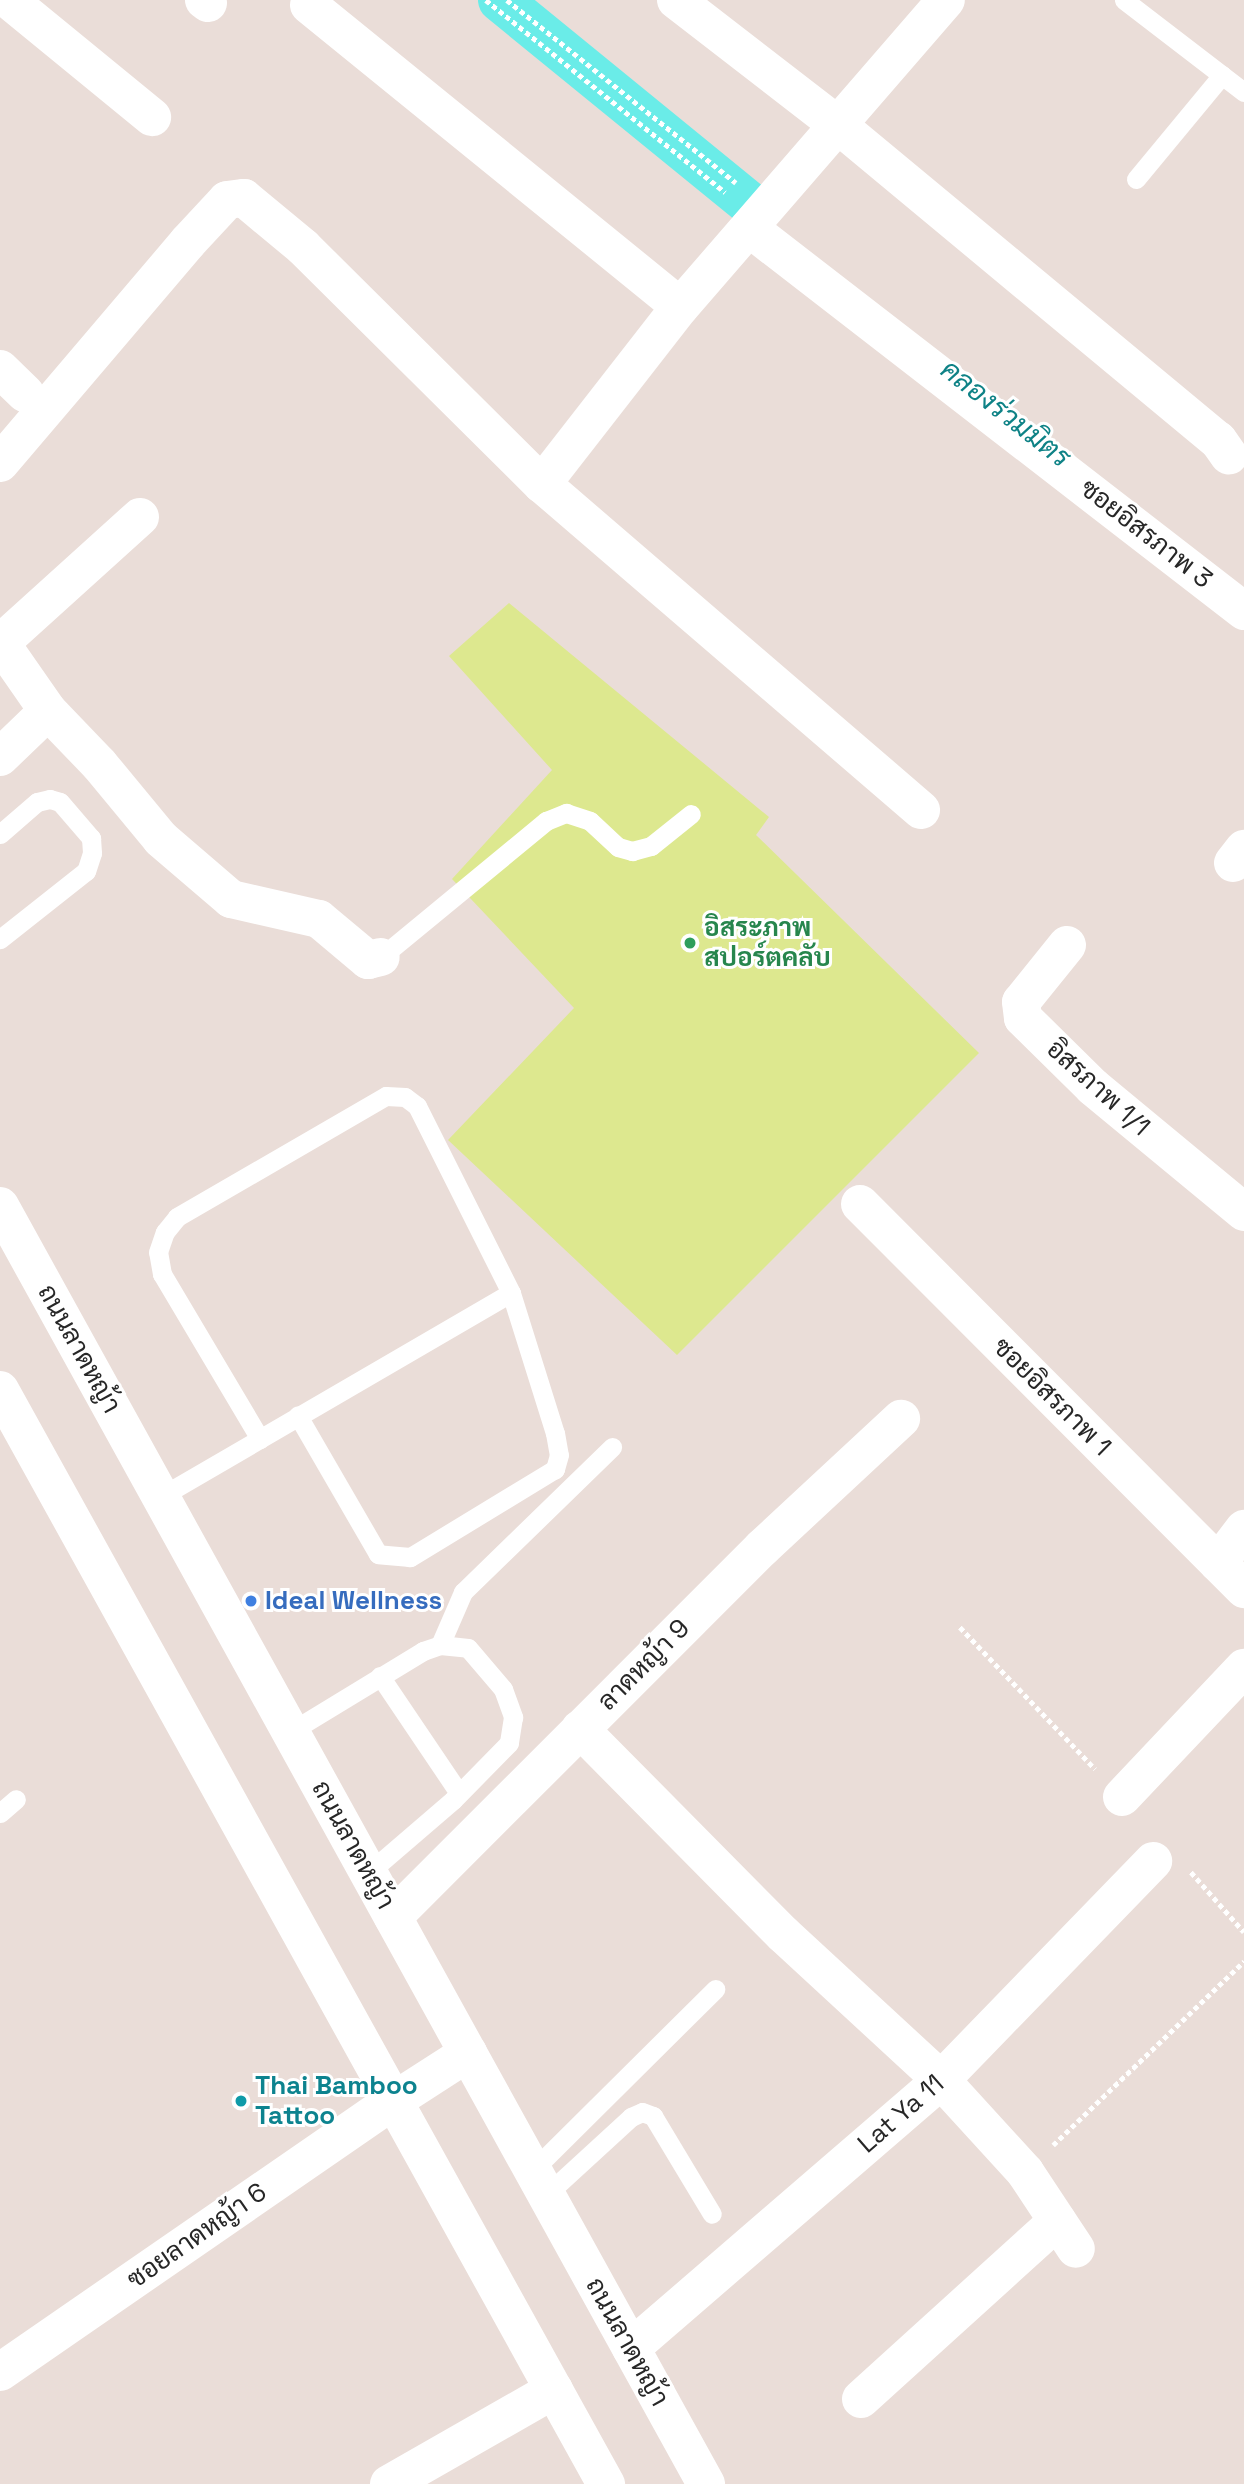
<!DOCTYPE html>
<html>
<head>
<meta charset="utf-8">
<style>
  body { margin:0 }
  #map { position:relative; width:1244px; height:2484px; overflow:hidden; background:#eaddd8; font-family:"Space Grotesk",Sarabun,sans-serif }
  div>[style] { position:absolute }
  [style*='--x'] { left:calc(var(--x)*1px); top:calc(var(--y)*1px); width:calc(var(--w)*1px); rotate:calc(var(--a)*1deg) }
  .pitch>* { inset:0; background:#dde88f }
  .canal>* { height:44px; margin:-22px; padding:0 22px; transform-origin:22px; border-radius:22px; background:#6aece8 }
  .path>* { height:4.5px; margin-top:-2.25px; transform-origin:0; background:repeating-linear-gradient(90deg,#fff 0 5px,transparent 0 8.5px) }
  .lane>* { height:19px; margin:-9.5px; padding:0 9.5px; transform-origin:9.5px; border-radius:9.5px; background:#fff }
  .street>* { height:38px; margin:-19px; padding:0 19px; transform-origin:19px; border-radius:19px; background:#fff }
  .secondary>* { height:38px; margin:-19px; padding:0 19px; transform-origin:19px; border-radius:19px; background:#fff }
  .dots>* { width:19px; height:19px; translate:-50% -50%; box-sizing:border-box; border:4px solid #fff; border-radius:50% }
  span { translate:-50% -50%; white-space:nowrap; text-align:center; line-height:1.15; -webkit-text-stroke:6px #fff; paint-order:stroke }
  .street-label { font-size:26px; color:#272727 }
  .leisure-label { font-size:26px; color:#27864d; font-weight:700 }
  .left { translate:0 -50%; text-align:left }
  .shop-label { font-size:26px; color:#366cbe; font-weight:700 }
  .culture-label { font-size:26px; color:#0d838f; font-weight:700 }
  .water-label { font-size:28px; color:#0e8286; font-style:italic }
</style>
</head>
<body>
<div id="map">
  <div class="pitch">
    <div style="clip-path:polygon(509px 603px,769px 817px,756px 835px,979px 1053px,677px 1355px,448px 1140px,574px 1008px,452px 879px,552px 770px,449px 656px)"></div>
  </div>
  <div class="canal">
    <div style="--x:500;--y:0;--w:324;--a:39.2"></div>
  </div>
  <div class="path">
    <div style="--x:486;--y:0;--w:307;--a:38.8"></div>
    <div style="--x:507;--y:0;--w:293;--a:38.6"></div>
    <div style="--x:960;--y:1627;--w:196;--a:46.4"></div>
    <div style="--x:1191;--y:1872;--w:80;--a:48.5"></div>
    <div style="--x:1053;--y:2145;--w:265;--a:-43.9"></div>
  </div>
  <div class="lane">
    <div style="--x:1124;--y:0;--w:151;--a:37.5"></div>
    <div style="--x:1136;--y:179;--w:135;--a:-50.4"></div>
    <div style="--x:0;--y:834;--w:49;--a:-40.9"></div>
    <div style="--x:37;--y:802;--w:13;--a:-13"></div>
    <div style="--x:50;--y:799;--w:10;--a:17"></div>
    <div style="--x:60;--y:802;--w:48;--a:49.3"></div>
    <div style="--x:91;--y:838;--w:15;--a:86"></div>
    <div style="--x:92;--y:853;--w:19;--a:108"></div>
    <div style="--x:86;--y:871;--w:110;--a:141.7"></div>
    <div style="--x:381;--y:957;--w:214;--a:-39.5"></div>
    <div style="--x:546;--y:821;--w:22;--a:-22"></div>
    <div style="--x:566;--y:813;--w:25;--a:18"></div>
    <div style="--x:590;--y:821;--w:38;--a:43"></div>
    <div style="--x:618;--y:847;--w:15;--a:16"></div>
    <div style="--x:632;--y:851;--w:20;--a:-15"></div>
    <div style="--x:651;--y:846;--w:51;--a:-38.7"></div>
    <div style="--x:260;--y:1439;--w:192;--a:-120.7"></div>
    <div style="--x:162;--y:1274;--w:22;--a:-100"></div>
    <div style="--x:158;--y:1252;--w:21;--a:-71"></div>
    <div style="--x:165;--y:1232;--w:19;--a:-51"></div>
    <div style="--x:177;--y:1217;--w:241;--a:-30.1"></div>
    <div style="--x:386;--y:1096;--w:19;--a:3"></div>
    <div style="--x:405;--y:1097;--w:15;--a:37"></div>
    <div style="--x:417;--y:1106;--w:209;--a:63.3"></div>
    <div style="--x:511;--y:1293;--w:147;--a:72.6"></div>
    <div style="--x:555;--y:1433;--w:22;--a:80"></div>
    <div style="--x:559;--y:1455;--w:15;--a:106"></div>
    <div style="--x:555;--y:1469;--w:170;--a:148.7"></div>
    <div style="--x:410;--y:1557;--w:32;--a:-175"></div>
    <div style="--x:378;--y:1554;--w:160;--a:-120.1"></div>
    <div style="--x:160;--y:1497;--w:406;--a:-30.2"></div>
    <div style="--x:440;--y:1645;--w:58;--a:-66.5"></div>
    <div style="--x:463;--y:1592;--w:208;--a:-44.2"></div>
    <div style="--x:380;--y:1676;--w:141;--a:56"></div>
    <div style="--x:290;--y:1732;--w:156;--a:-31.3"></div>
    <div style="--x:423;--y:1651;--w:18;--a:-19"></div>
    <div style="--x:440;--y:1645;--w:28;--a:6"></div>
    <div style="--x:468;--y:1648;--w:54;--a:49.5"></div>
    <div style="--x:503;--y:1689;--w:30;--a:70"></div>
    <div style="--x:513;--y:1717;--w:26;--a:99"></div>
    <div style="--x:509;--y:1743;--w:80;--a:134.5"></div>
    <div style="--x:453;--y:1800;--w:112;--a:139.3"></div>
    <div style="--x:0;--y:1813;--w:21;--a:-41"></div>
    <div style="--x:533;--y:2170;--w:257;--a:-44.8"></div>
    <div style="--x:546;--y:2195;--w:115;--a:-42.5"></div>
    <div style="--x:631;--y:2117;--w:12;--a:-24"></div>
    <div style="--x:642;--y:2112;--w:12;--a:20"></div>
    <div style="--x:653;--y:2116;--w:114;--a:59"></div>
  </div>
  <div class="street">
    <div style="--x:9;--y:0;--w:185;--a:39.3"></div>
    <div style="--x:204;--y:0;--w:5;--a:37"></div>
    <div style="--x:676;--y:0;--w:205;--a:37.7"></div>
    <div style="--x:838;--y:125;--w:494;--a:39.7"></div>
    <div style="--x:1218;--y:440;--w:19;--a:55"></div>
    <div style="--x:309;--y:5;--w:478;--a:39.1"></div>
    <div style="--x:749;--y:228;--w:626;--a:37.73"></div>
    <div style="--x:0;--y:369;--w:35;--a:44"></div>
    <div style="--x:0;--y:463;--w:290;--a:-49.6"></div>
    <div style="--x:188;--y:242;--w:57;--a:-47.1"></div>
    <div style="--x:227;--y:200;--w:17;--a:-7"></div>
    <div style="--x:244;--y:198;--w:77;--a:39.7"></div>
    <div style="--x:303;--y:247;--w:337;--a:44.8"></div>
    <div style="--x:542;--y:484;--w:500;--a:40.7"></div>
    <div style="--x:542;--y:484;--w:224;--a:-52.1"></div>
    <div style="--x:680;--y:307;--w:406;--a:-49.1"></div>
    <div style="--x:140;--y:517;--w:181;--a:137.9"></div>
    <div style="--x:6;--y:638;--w:14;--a:86"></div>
    <div style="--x:7;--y:652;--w:72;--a:55.2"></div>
    <div style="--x:48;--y:711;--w:74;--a:46.1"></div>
    <div style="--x:99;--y:764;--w:97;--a:50.4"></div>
    <div style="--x:161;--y:839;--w:92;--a:40.6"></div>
    <div style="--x:231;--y:899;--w:90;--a:12.8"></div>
    <div style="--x:319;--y:919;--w:64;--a:39.9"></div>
    <div style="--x:368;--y:960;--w:13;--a:-13"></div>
    <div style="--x:0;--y:757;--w:66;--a:-43.8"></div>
    <div style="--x:1233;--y:863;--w:18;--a:-52"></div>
    <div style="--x:1067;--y:945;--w:73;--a:128.9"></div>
    <div style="--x:1021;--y:1002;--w:16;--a:83"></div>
    <div style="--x:1023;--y:1018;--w:98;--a:44.6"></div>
    <div style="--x:1093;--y:1087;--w:196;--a:39.6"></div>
    <div style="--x:860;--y:1204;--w:544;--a:45.07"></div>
    <div style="--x:1218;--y:1563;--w:43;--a:-52.6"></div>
    <div style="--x:580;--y:1729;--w:289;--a:45.3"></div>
    <div style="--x:783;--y:1934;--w:215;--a:42.7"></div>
    <div style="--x:941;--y:2080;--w:125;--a:47.6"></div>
    <div style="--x:1025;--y:2172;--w:92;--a:56.5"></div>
    <div style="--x:1122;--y:1797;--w:178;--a:-46.6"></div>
    <div style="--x:393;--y:1917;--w:522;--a:-45"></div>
    <div style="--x:762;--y:1548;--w:190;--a:-42.9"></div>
    <div style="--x:631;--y:2348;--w:410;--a:-40.8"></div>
    <div style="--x:941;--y:2080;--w:305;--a:-45.9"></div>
    <div style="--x:0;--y:2372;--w:480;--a:-34.6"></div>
    <div style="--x:861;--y:2399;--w:265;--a:-42.2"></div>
    <div style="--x:389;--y:2484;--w:190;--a:-29.7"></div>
  </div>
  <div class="secondary">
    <div style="--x:0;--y:1206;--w:1460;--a:61.08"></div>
    <div style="--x:0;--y:1390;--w:1251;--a:61.02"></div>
    <div style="--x:395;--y:2100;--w:87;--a:-32.8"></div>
  </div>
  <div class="dots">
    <div style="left:690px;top:943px;background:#2e9e5b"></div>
    <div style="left:251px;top:1601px;background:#3f7fe0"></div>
    <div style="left:241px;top:2101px;background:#0f9aa8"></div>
  </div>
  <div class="street-label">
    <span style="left:1146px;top:534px;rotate:38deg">ซอยอิสรภาพ 3</span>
    <span style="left:1098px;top:1088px;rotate:42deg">อิสรภาพ 1/1</span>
    <span style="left:79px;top:1349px;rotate:61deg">ถนนลาดหญ้า</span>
    <span style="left:1052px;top:1397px;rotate:45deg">ซอยอิสรภาพ 1</span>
    <span style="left:644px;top:1665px;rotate:-45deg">ลาดหญ้า 9</span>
    <span style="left:353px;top:1845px;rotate:61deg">ถนนลาดหญ้า</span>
    <span style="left:901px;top:2114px;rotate:-41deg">Lat Ya 11</span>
    <span style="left:197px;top:2236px;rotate:-35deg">ซอยลาดหญ้า 6</span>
    <span style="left:627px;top:2342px;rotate:61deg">ถนนลาดหญ้า</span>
  </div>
  <div class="leisure-label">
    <span class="left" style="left:704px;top:943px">อิสระภาพ<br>สปอร์ตคลับ</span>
  </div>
  <div class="shop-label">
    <span class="left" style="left:265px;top:1601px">Ideal Wellness</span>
  </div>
  <div class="culture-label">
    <span class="left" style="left:255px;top:2101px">Thai Bamboo<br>Tattoo</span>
  </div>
  <div class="water-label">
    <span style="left:1006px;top:413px;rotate:38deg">คลองร่วมมิตร</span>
  </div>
</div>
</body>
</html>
